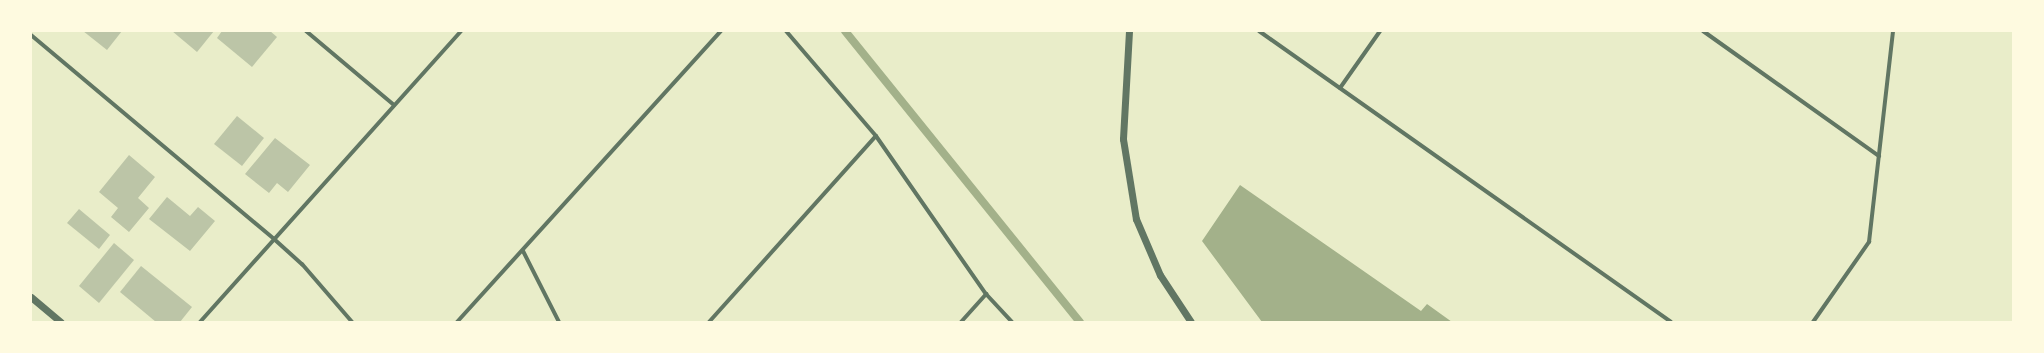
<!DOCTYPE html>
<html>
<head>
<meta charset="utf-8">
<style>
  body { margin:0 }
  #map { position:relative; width:2044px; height:353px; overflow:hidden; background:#e9edc9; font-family:"Golos Text",sans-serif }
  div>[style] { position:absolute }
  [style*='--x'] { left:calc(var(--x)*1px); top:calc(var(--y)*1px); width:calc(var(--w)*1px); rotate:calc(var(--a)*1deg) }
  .water>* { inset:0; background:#a3b18a }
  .stream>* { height:8px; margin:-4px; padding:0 4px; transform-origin:4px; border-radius:4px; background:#a3b18a }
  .building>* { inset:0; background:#bcc5a7 }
  .minor>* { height:4px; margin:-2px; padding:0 2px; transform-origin:2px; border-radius:2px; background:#617663 }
  .tertiary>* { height:7px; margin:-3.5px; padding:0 3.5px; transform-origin:3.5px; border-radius:3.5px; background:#617663 }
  span { translate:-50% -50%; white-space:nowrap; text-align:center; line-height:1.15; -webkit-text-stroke:3.5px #fefae0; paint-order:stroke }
  .frame { position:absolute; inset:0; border:32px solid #fefae0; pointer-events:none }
</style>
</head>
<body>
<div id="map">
  <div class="water">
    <div style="clip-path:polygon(1240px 185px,1421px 311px,1427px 304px,1452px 322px,1262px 322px,1202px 241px)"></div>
  </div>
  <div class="stream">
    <div style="--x:845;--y:31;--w:374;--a:51.1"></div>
  </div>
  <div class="building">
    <div style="clip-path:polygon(83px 31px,122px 31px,107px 50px)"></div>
    <div style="clip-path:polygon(172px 31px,214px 31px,197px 52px)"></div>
    <div style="clip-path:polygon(222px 31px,270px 31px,277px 37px,252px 67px,217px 38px)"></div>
    <div style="clip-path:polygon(237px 116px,264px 138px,242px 166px,214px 144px)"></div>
    <div style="clip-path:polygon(275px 138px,310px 165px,288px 192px,277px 183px,269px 193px,245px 174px)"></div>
    <div style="clip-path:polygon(129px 155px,155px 177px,138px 198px,149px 208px,129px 232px,111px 217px,118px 208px,99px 192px)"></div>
    <div style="clip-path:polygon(167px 197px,190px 216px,198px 207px,215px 221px,190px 251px,149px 219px)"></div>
    <div style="clip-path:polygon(79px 209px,110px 235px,99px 249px,67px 223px)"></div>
    <div style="clip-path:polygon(114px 243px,134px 260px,99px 303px,79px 286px)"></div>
    <div style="clip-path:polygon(141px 266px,192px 307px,180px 322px,156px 322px,120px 292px)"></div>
  </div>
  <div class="minor">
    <div style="--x:306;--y:31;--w:115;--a:40.1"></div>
    <div style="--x:786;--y:31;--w:138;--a:49.4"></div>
    <div style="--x:876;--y:136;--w:193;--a:55.2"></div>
    <div style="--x:986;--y:294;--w:38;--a:47"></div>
    <div style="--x:1259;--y:31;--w:504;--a:35.23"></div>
    <div style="--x:1703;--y:31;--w:216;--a:35.4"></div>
    <div style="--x:31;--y:35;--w:317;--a:40"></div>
    <div style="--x:274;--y:239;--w:38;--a:42"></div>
    <div style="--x:302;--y:264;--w:77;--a:49.2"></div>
    <div style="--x:1340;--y:88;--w:70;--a:-54.9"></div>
    <div style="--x:523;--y:251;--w:80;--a:63.1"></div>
    <div style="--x:200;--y:322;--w:391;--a:-48.1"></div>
    <div style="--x:457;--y:322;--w:393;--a:-47.8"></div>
    <div style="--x:709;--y:322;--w:250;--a:-48.1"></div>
    <div style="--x:961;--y:322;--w:38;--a:-48"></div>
    <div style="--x:1813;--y:322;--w:98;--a:-55"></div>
    <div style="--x:1869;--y:242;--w:212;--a:-83.5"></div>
  </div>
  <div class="tertiary">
    <div style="--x:1129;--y:31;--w:108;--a:93.2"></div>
    <div style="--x:1123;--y:139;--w:81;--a:80.8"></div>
    <div style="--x:1136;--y:219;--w:61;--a:66.8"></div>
    <div style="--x:1160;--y:275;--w:56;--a:56.6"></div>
    <div style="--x:31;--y:297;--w:39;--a:40"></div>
  </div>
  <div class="frame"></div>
</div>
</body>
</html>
